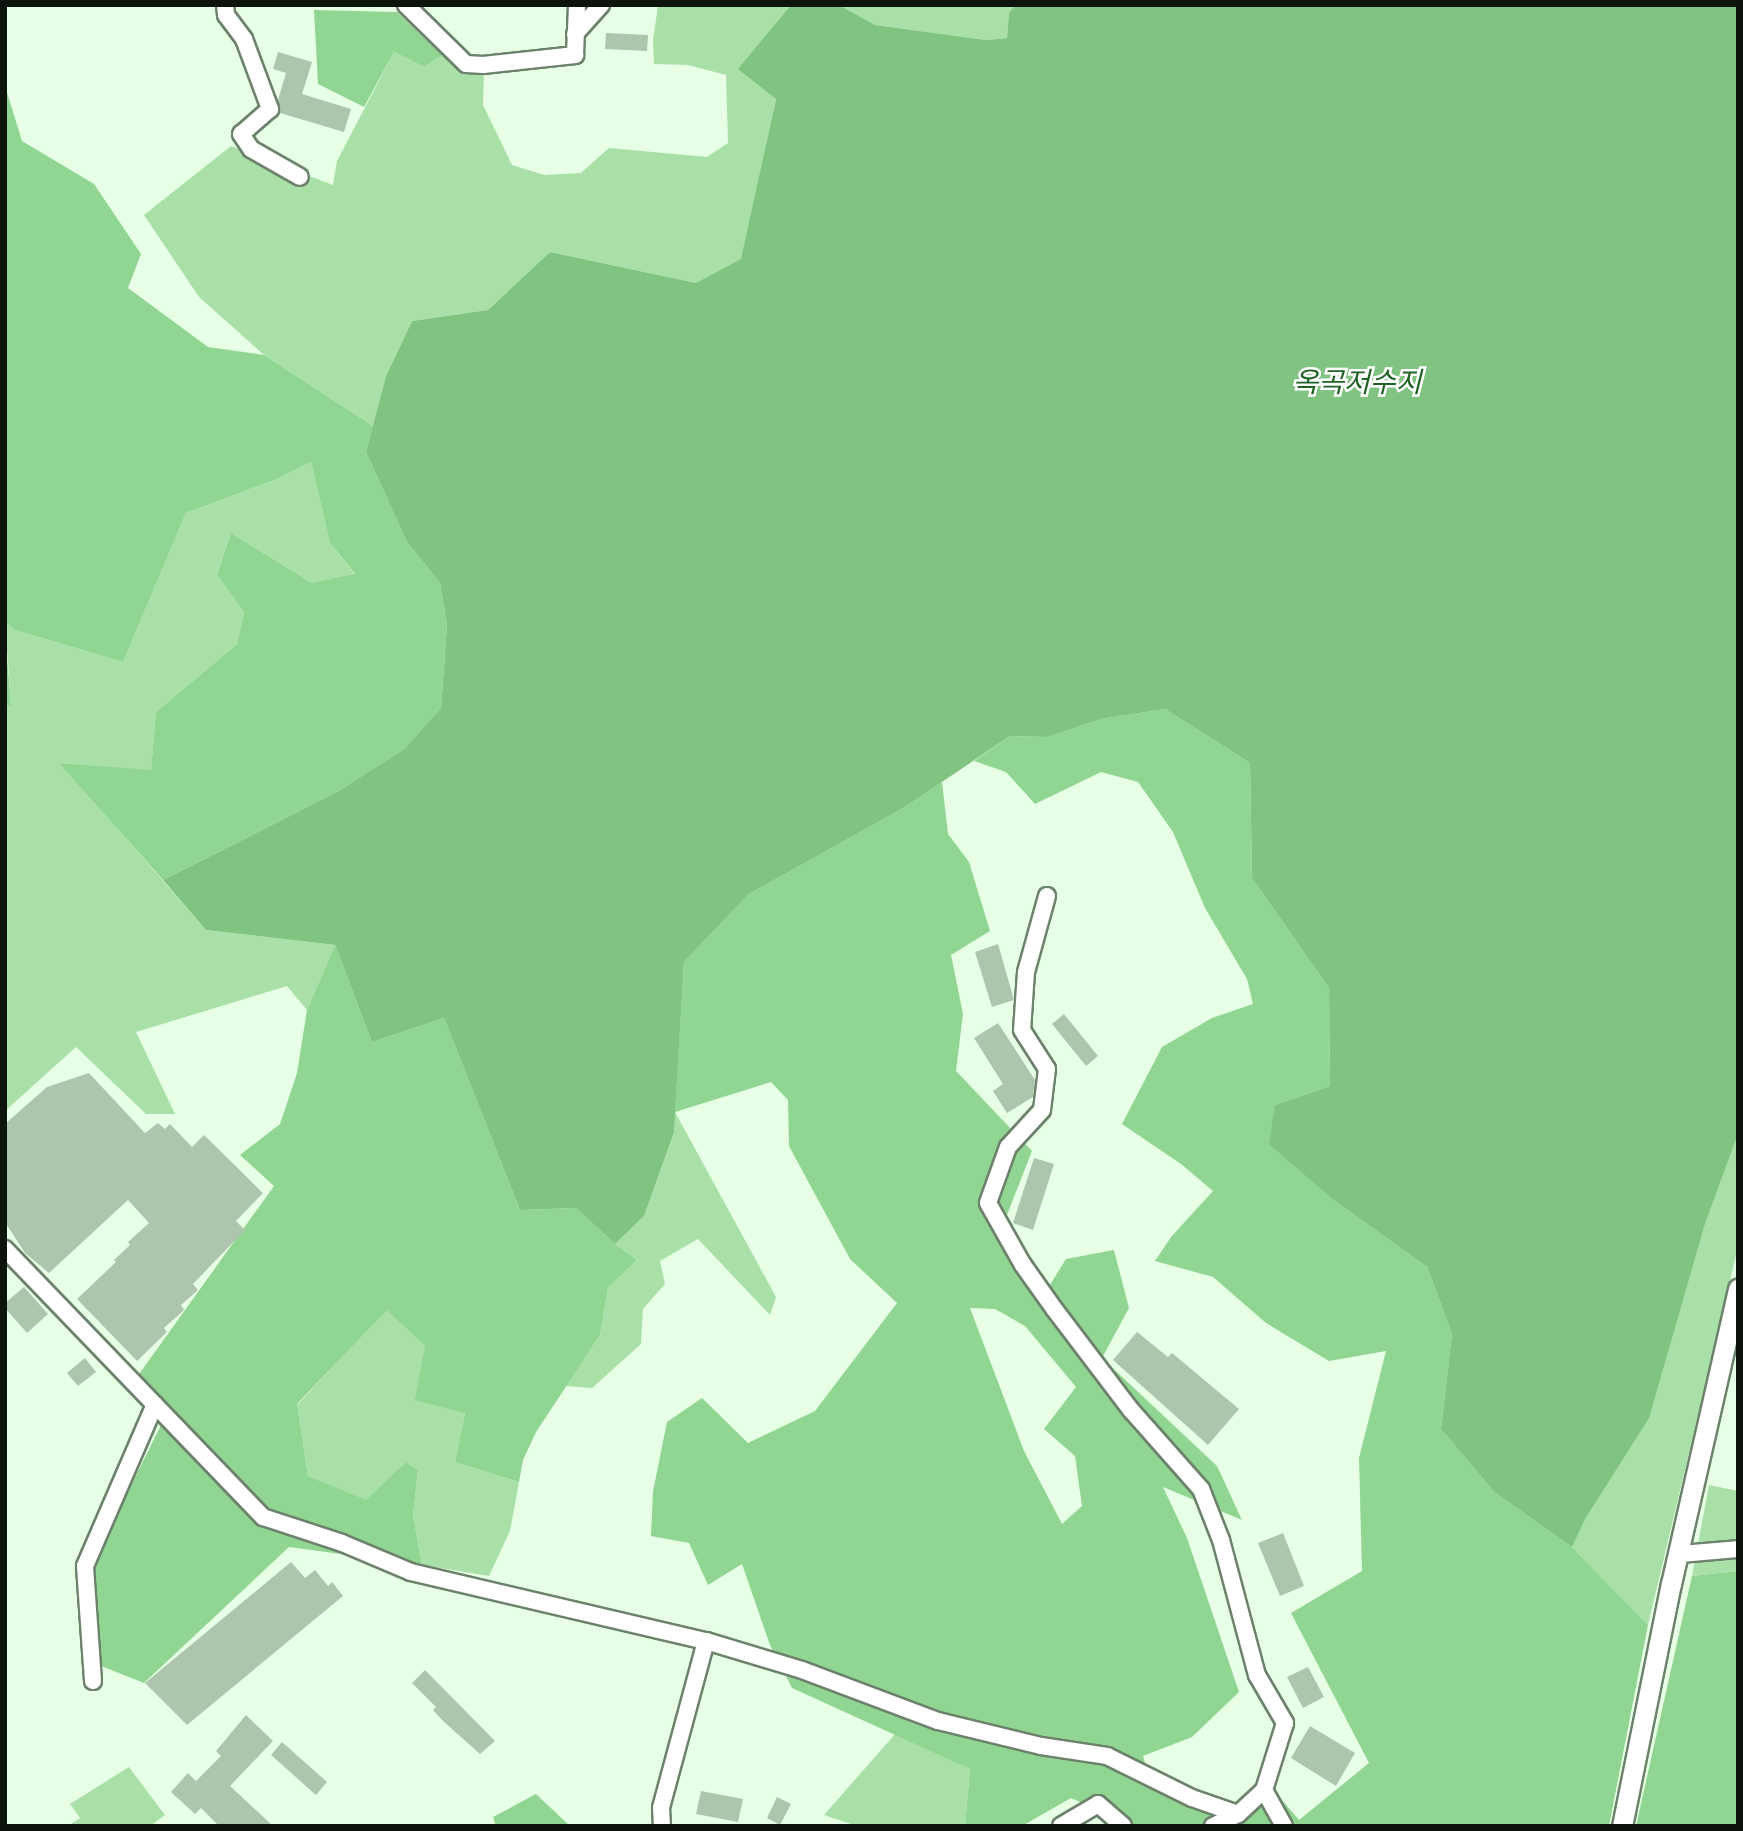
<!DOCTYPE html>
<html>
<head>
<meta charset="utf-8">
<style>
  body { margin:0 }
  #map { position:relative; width:1743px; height:1831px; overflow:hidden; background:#e6ffe5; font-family:Jost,"Noto Sans KR",sans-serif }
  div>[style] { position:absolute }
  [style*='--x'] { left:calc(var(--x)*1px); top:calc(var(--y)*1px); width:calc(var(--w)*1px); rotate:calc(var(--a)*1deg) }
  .green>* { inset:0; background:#a9e0a8 }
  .forest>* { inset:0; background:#91d592 }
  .water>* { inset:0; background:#81c381 }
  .building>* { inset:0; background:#adc5ac }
  .roads { filter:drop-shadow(2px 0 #6c826b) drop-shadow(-2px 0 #6c826b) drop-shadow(0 2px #6c826b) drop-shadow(0 -2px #6c826b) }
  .minor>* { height:16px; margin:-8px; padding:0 8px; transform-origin:8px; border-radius:8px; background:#fff }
  .tertiary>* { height:19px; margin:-9.5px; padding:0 9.5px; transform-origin:9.5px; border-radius:9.5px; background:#fff }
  span { translate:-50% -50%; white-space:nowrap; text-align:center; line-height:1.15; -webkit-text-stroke:5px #fff; paint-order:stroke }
  .water-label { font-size:28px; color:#206325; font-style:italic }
  .frame { position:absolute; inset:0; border:7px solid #0c140c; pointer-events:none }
</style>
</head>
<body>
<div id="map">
  <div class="green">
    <div style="clip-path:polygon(658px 5px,791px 5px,739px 69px,776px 98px,742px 259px,696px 283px,550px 252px,488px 310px,412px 321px,386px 376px,373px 426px,264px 355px,199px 297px,144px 215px,231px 146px,333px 185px,337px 161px,394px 52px,424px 67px,442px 55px,484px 71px,483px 105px,512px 165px,544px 175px,581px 173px,609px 148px,707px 157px,728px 143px,726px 75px,688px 65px,654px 64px,653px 41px)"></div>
    <div style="clip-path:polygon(839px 5px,1015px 5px,1009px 13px,1007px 38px,986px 40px,875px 25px)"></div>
    <div style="clip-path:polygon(311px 462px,330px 543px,355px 575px,312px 583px,231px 533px,217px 573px,244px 612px,237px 644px,156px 712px,151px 771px,60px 763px,206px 930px,335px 945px,307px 1010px,287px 986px,136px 1032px,175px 1114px,146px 1114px,76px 1047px,5px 1111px,5px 705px,11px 705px,5px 622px,15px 630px,123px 662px,186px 513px,277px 479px)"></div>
    <div style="clip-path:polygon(675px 1112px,776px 1297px,770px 1315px,698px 1239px,660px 1261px,665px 1284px,643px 1309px,641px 1344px,592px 1388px,566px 1386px,600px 1335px,608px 1288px,637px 1260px,615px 1244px,644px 1216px,674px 1134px)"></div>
    <div style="clip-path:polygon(1738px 1134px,1738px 1247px,1648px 1625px,1572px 1547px,1704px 1227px)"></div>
    <div style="clip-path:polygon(387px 1309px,425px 1346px,465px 1413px,455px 1462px,519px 1482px,510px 1531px,489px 1576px,422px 1565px,413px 1515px,418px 1470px,406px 1462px,366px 1501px,308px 1476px,297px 1405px)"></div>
    <div style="clip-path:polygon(1709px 1485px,1738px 1491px,1738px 1571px,1692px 1576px)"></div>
    <div style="clip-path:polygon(896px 1733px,970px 1769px,965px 1826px,857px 1826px,824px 1815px)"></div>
    <div style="clip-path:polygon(129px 1767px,165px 1815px,150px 1826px,68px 1826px,80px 1818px,70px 1804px)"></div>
  </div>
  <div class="forest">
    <div style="clip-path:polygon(314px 10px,397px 12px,442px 55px,424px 67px,394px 52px,364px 107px,318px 84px)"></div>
    <div style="clip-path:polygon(5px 86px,22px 141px,94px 184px,141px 254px,128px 288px,208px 347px,264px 355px,373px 426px,366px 452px,407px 542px,440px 583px,447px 625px,441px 708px,404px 749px,337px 792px,163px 880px,59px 763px,151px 770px,156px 712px,237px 644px,244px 612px,217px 574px,231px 533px,312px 583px,355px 574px,330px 543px,311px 462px,277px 479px,186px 513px,123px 662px,15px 630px,5px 622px)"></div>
    <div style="clip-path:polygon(5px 656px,7px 657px,11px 705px,5px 705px)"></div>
    <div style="clip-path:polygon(evenodd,1165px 709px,1250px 763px,1252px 878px,1329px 988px,1330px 1086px,1275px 1105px,1335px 1201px,1427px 1267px,1452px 1334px,1441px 1429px,1494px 1492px,1572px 1547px,1648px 1625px,1609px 1826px,1131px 1826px,1071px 1798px,1022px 1826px,965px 1826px,970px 1769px,792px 1688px,770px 1645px,742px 1564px,708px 1585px,689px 1543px,651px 1536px,653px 1491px,667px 1422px,702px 1398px,748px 1443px,815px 1411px,897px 1303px,850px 1259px,789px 1146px,788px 1100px,771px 1082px,675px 1112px,684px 962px,749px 894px,905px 807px,942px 782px,948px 834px,969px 862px,990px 931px,951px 955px,963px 1014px,956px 1071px,1032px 1151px,1005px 1220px,1050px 1285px,1066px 1259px,1114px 1250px,1129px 1308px,1102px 1358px,1217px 1466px,1242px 1520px,1163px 1487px,1187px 1538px,1239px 1692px,1192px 1737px,1143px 1756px,1147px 1770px,1235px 1808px,1276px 1793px,1299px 1820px,1369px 1763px,1291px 1613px,1362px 1571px,1359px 1458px,1386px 1351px,1329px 1361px,1266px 1323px,1213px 1277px,1155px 1261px,1171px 1237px,1213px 1191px,1181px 1164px,1122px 1124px,1162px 1047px,1212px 1018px,1253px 1004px,1247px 979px,1205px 908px,1173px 832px,1138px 782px,1101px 772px,1035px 804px,1006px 772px,974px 761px,1010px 736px,1048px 737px,1101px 719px,1165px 709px,970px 1308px,995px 1309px,1025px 1326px,1076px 1387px,1044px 1429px,1075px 1456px,1082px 1506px,1062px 1524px,1024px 1451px,970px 1308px)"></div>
    <div style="clip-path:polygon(335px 945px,372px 1042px,444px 1018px,520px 1210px,576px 1208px,615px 1244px,637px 1260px,608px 1288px,600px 1335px,536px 1432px,523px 1460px,519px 1482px,455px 1462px,465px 1413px,415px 1400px,425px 1346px,387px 1310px,297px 1404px,308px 1476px,366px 1500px,406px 1462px,418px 1470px,413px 1515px,422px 1565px,289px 1547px,144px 1683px,101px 1666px,91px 1566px,169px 1409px,137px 1377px,274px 1186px,240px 1155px,280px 1124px,297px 1073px,307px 1010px)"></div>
    <div style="clip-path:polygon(1738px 1571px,1738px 1826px,1636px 1826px,1692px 1576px)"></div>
    <div style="clip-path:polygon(536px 1794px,570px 1826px,496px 1826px,493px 1817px)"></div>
  </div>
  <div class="water">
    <div style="clip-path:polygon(791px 5px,839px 5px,875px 25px,986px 40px,1007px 38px,1009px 13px,1015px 5px,1738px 5px,1738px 1134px,1704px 1227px,1649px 1418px,1585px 1519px,1572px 1547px,1494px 1492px,1441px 1429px,1452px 1334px,1427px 1267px,1335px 1201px,1269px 1144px,1275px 1105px,1330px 1086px,1329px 988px,1252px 878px,1250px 763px,1165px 709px,1101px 719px,1048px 737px,1010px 736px,905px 807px,749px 894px,684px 962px,674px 1133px,644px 1216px,615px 1244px,576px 1208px,520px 1210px,444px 1018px,372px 1042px,335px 945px,206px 930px,163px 880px,337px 792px,404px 749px,441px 708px,447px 625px,440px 583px,407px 542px,366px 452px,386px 376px,412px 321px,488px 310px,550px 252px,696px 283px,741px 259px,776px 99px,738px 69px)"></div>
  </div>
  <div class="building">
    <div style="clip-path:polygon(606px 33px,648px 35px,647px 51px,605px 49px)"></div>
    <div style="clip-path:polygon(278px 52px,312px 62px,302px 94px,351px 109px,344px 132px,280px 113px,278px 100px,286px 73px,273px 69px)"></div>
    <div style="clip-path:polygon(998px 944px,1014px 1000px,992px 1007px,975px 952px)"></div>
    <div style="clip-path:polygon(1064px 1014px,1098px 1056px,1086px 1066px,1052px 1024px)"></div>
    <div style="clip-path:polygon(998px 1023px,1035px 1080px,1033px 1097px,1007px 1113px,993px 1091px,1003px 1084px,974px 1038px)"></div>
    <div style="clip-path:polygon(89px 1073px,145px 1133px,158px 1123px,165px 1129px,170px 1124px,192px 1147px,204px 1135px,263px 1193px,236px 1221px,245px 1230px,193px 1284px,198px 1290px,181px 1305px,184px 1310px,164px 1328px,167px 1332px,137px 1361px,77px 1299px,116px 1262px,114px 1260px,130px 1245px,128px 1242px,149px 1223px,128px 1200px,49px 1273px,25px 1253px,5px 1222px,5px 1124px,47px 1087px)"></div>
    <div style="clip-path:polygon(1034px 1158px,1054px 1164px,1033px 1230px,1013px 1223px)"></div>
    <div style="clip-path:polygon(24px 1287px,48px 1314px,27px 1333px,5px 1308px,5px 1303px)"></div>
    <div style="clip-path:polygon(1137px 1332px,1168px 1357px,1172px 1353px,1239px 1409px,1208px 1445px,1113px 1360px)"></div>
    <div style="clip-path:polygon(85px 1358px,96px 1372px,78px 1386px,67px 1373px)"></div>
    <div style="clip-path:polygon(1283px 1533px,1304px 1586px,1280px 1596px,1258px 1543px)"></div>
    <div style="clip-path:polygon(291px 1562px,305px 1578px,315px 1570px,328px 1586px,332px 1582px,343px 1596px,187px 1725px,145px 1683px)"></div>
    <div style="clip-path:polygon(1308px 1667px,1324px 1697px,1303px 1708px,1287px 1677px)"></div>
    <div style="clip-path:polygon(425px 1670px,495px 1741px,480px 1754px,442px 1720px,433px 1710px,436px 1707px,412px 1683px)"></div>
    <div style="clip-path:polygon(246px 1715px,273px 1741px,230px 1786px,273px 1826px,219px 1826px,201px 1808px,195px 1814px,171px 1792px,188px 1773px,196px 1781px,221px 1756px,216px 1751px)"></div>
    <div style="clip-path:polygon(1310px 1726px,1355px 1753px,1336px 1786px,1291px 1758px)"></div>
    <div style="clip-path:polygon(282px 1742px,327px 1782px,316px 1795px,271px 1755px)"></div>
    <div style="clip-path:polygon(701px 1791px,743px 1799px,738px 1822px,696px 1814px)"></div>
    <div style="clip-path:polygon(777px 1797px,791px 1804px,780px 1825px,767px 1818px)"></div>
  </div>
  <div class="roads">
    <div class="minor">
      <div style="--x:225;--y:5;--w:10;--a:84"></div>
      <div style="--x:226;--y:15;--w:30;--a:53"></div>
      <div style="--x:244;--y:39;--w:75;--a:69.6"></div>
      <div style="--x:270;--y:109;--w:38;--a:139"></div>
      <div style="--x:241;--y:134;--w:18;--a:56"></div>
      <div style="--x:251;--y:149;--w:56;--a:29.7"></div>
      <div style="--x:406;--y:5;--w:84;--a:44.5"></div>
      <div style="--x:466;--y:64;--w:17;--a:3"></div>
      <div style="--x:483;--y:65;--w:93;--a:-6.2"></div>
      <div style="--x:575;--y:55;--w:50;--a:-87.7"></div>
      <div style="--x:575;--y:34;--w:39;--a:-48"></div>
      <div style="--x:1047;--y:896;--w:79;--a:105.4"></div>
      <div style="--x:1026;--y:972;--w:58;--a:93.9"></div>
      <div style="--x:1022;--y:1030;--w:46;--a:57.3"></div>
      <div style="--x:1047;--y:1069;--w:41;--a:97"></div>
      <div style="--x:1042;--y:1110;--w:50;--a:132.6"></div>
      <div style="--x:1008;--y:1147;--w:59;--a:109.7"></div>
      <div style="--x:988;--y:1203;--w:71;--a:60.6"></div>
      <div style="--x:1023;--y:1265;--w:55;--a:54.6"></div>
      <div style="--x:1055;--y:1310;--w:126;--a:52.8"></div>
      <div style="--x:1131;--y:1410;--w:106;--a:48.5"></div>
      <div style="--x:1201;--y:1489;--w:55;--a:68.6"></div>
      <div style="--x:1221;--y:1540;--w:140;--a:75.1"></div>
      <div style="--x:1257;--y:1675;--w:56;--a:59.7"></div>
      <div style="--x:1285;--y:1723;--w:70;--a:107.4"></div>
      <div style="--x:1264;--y:1790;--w:35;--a:137"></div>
      <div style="--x:1238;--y:1814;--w:28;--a:154"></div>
      <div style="--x:5;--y:1249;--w:372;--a:46.1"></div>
      <div style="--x:263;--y:1517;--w:83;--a:18.2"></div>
      <div style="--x:342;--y:1543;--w:75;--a:22.8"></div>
      <div style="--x:411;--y:1572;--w:303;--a:13.2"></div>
      <div style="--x:706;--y:1641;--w:173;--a:105.1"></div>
      <div style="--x:661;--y:1808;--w:18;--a:87"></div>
      <div style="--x:1680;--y:1554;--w:58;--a:-4.9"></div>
      <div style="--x:706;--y:1641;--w:100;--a:16.8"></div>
      <div style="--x:802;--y:1670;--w:145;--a:20.6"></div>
      <div style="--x:938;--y:1721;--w:106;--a:13.6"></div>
      <div style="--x:1041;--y:1746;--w:67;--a:8.6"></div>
      <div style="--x:1107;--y:1756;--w:95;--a:26.3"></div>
      <div style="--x:1192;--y:1798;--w:49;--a:19.2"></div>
      <div style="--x:93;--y:1681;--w:115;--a:-94"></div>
      <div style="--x:85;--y:1566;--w:176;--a:-66.6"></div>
      <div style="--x:1264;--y:1790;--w:41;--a:60.9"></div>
      <div style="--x:1061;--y:1826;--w:43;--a:-30.7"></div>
      <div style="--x:1098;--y:1804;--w:33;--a:41"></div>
    </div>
    <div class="tertiary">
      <div style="--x:1622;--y:1826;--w:247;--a:-78.6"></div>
      <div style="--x:1671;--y:1584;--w:303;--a:-77.2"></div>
    </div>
  </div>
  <div class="water-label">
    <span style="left:1357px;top:383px">옥곡저수지</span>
  </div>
  <div class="frame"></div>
</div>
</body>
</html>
